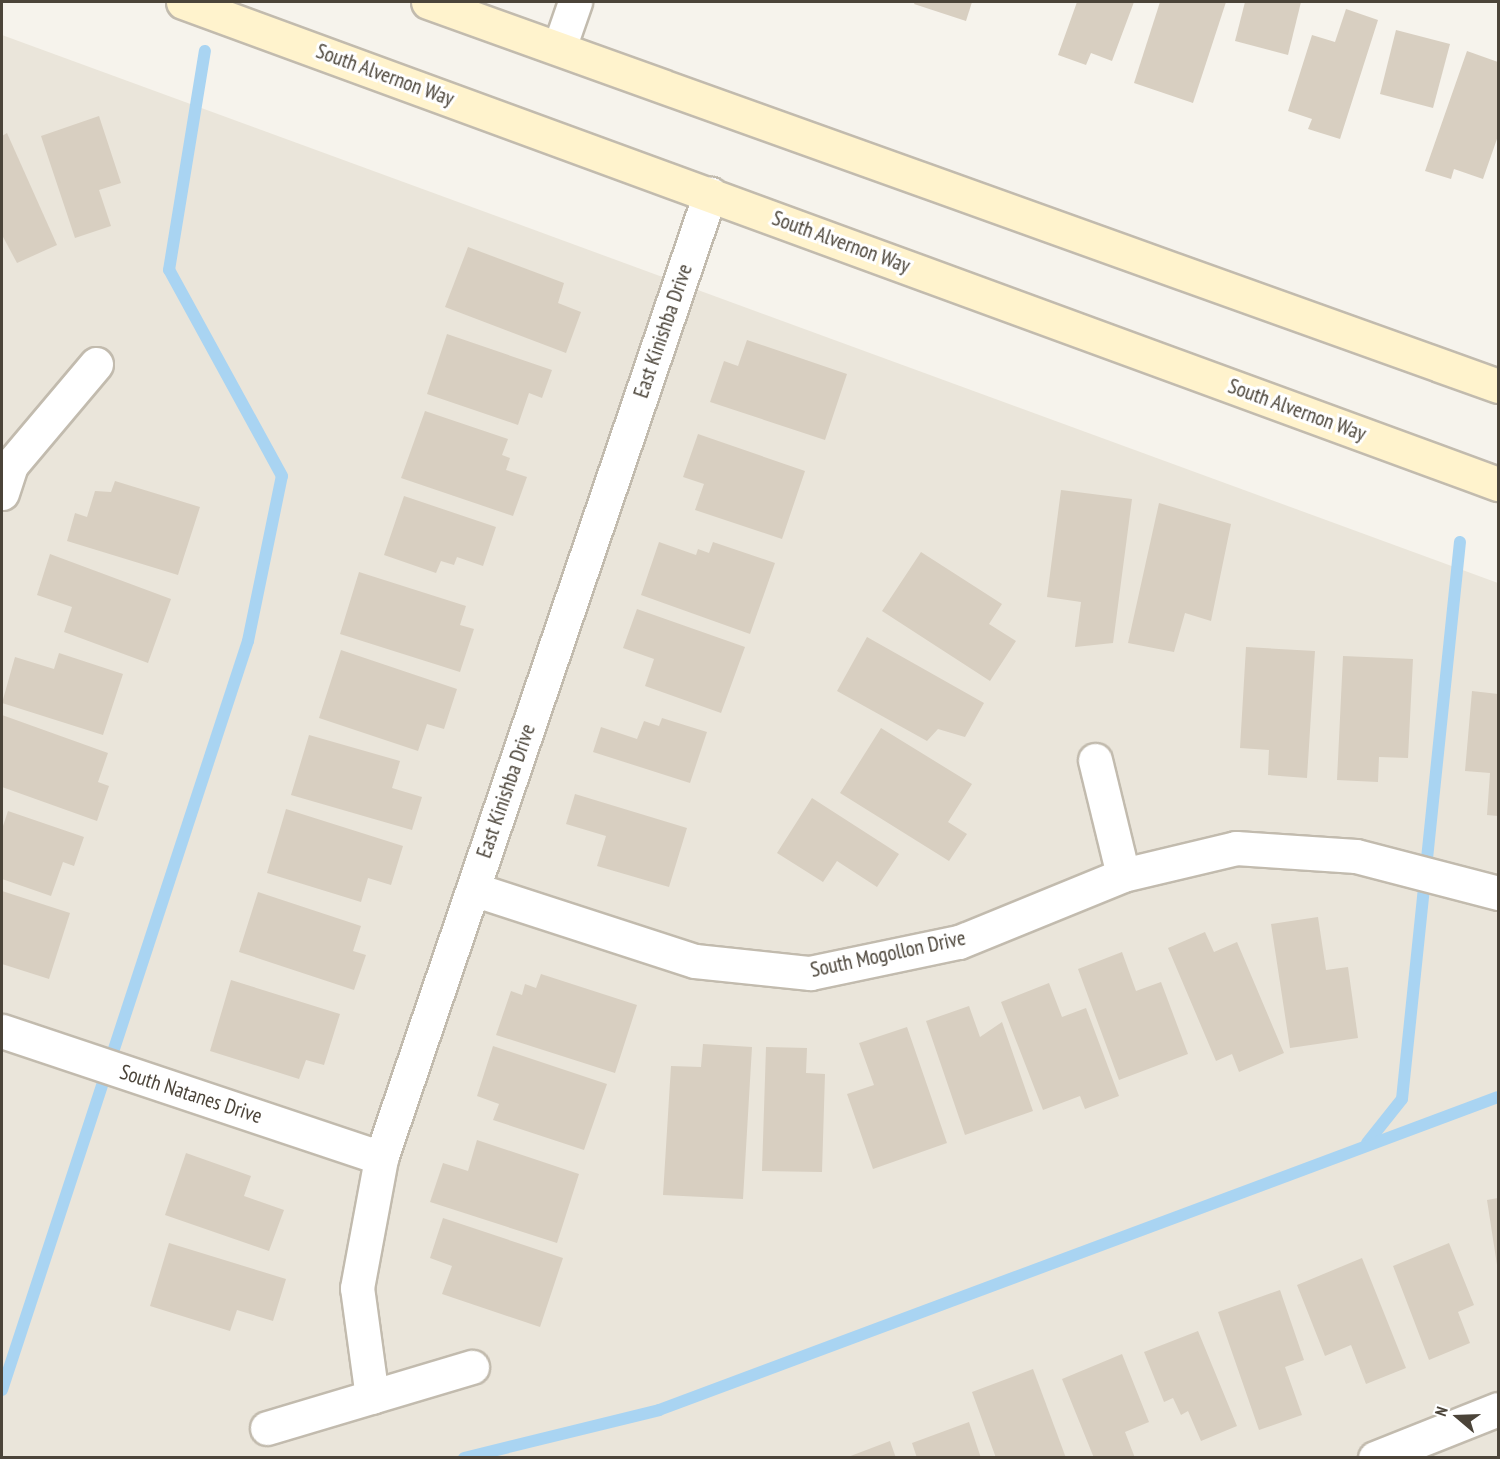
<!DOCTYPE html>
<html>
<head>
<meta charset="utf-8">
<style>
  body { margin:0 }
  #map { position:relative; width:1500px; height:1459px; overflow:hidden; background:#f6f3ec; font-family:"PT Sans Narrow",sans-serif }
  div>[style] { position:absolute }
  [style*='--x'] { left:calc(var(--x)*1px); top:calc(var(--y)*1px); width:calc(var(--w)*1px); rotate:calc(var(--a)*1deg) }
  .residential>* { inset:0; background:#eae5da }
  .stream>* { height:12px; margin:-6px; padding:0 6px; transform-origin:6px; border-radius:6px; background:#a9d4f2 }
  .building>* { inset:0; background:#d8cfc1 }
  .roads { filter:drop-shadow(2px 0 #c2bbae) drop-shadow(-2px 0 #c2bbae) drop-shadow(0 2px #c2bbae) drop-shadow(0 -2px #c2bbae) }
  .minor>* { height:33px; margin:-16.5px; padding:0 16.5px; transform-origin:16.5px; border-radius:16.5px; background:#fff }
  .secondary>* { height:33px; margin:-16.5px; padding:0 16.5px; transform-origin:16.5px; border-radius:16.5px; background:#fff3cd }
  span { translate:-50% -50%; white-space:nowrap; text-align:center; line-height:1.15; -webkit-text-stroke:6px #fff; paint-order:stroke }
  .street-label { font-size:21px; color:#4b4439 }
  .frame { position:absolute; inset:0; border:3px solid #4b4439; pointer-events:none }
  .north { position:absolute; left:1428px; top:1387px; width:60px; height:60px; -webkit-text-stroke:4px #fff; paint-order:stroke; rotate:289deg; font-size:16px; font-weight:700; line-height:24px; text-align:center; color:#4b4439 }
  .north::after { content:''; display:block; margin:auto; width:21px; height:27px; background:#4b4439; clip-path:polygon(50% 0,100% 100%,50% 72%,0 100%) }
</style>
</head>
<body>
<div id="map">
  <div class="residential">
    <div style="clip-path:polygon(2px 35px,1498px 583px,1498px 1457px,2px 1457px)"></div>
  </div>
  <div class="stream">
    <div style="--x:1367;--y:1143;--w:56;--a:-51.5"></div>
    <div style="--x:1402;--y:1099;--w:560;--a:-84.06"></div>
    <div style="--x:2;--y:1390;--w:788;--a:-71.82"></div>
    <div style="--x:248;--y:641;--w:168;--a:-78.4"></div>
    <div style="--x:282;--y:476;--w:235;--a:-118.7"></div>
    <div style="--x:169;--y:270;--w:222;--a:-80.7"></div>
    <div style="--x:464;--y:1458;--w:201;--a:-13.8"></div>
    <div style="--x:659;--y:1410;--w:895;--a:-20.46"></div>
  </div>
  <div class="building">
    <div style="clip-path:polygon(915px 2px,972px 2px,966px 21px,914px 4px)"></div>
    <div style="clip-path:polygon(1077px 2px,1134px 2px,1112px 61px,1091px 53px,1086px 65px,1058px 55px)"></div>
    <div style="clip-path:polygon(1160px 2px,1226px 2px,1193px 103px,1134px 83px)"></div>
    <div style="clip-path:polygon(1245px 2px,1301px 2px,1288px 55px,1235px 41px)"></div>
    <div style="clip-path:polygon(1346px 9px,1378px 20px,1340px 139px,1308px 129px,1312px 119px,1288px 111px,1312px 35px,1335px 42px)"></div>
    <div style="clip-path:polygon(1396px 30px,1450px 44px,1433px 108px,1380px 94px)"></div>
    <div style="clip-path:polygon(1467px 51px,1498px 62px,1498px 136px,1483px 179px,1454px 169px,1451px 179px,1425px 171px)"></div>
    <div style="clip-path:polygon(99px 116px,121px 183px,99px 190px,111px 226px,75px 238px,41px 136px)"></div>
    <div style="clip-path:polygon(7px 133px,57px 245px,17px 263px,2px 235px,2px 136px)"></div>
    <div style="clip-path:polygon(468px 247px,564px 283px,558px 303px,581px 312px,566px 353px,445px 307px)"></div>
    <div style="clip-path:polygon(447px 334px,552px 370px,542px 398px,529px 393px,518px 425px,427px 394px)"></div>
    <div style="clip-path:polygon(747px 340px,847px 374px,825px 440px,710px 402px,724px 361px,738px 366px)"></div>
    <div style="clip-path:polygon(425px 411px,508px 439px,502px 455px,510px 458px,506px 470px,527px 477px,513px 516px,401px 478px)"></div>
    <div style="clip-path:polygon(698px 434px,805px 471px,782px 539px,695px 510px,704px 484px,683px 477px)"></div>
    <div style="clip-path:polygon(115px 481px,200px 507px,178px 575px,67px 541px,75px 513px,87px 517px,95px 491px,111px 492px)"></div>
    <div style="clip-path:polygon(1061px 490px,1132px 499px,1113px 643px,1075px 647px,1081px 602px,1047px 597px)"></div>
    <div style="clip-path:polygon(404px 496px,496px 527px,483px 566px,457px 557px,454px 565px,441px 561px,436px 573px,384px 555px)"></div>
    <div style="clip-path:polygon(1159px 503px,1231px 524px,1211px 621px,1185px 613px,1174px 652px,1128px 643px)"></div>
    <div style="clip-path:polygon(659px 542px,696px 555px,698px 549px,709px 553px,713px 542px,775px 563px,750px 634px,641px 595px)"></div>
    <div style="clip-path:polygon(921px 552px,1002px 604px,989px 624px,1016px 641px,990px 681px,882px 611px)"></div>
    <div style="clip-path:polygon(50px 554px,171px 599px,148px 663px,64px 632px,72px 607px,37px 595px)"></div>
    <div style="clip-path:polygon(359px 572px,466px 606px,460px 625px,474px 629px,460px 672px,340px 634px)"></div>
    <div style="clip-path:polygon(637px 609px,745px 647px,721px 713px,645px 686px,654px 659px,623px 648px)"></div>
    <div style="clip-path:polygon(867px 637px,984px 703px,965px 737px,938px 729px,927px 741px,837px 691px)"></div>
    <div style="clip-path:polygon(1246px 647px,1315px 651px,1307px 778px,1268px 775px,1269px 750px,1240px 748px)"></div>
    <div style="clip-path:polygon(341px 650px,457px 689px,444px 729px,427px 724px,418px 751px,319px 718px)"></div>
    <div style="clip-path:polygon(59px 653px,123px 674px,103px 735px,2px 703px,15px 657px,54px 669px)"></div>
    <div style="clip-path:polygon(1343px 656px,1413px 659px,1408px 758px,1379px 757px,1378px 782px,1337px 780px)"></div>
    <div style="clip-path:polygon(1472px 691px,1498px 694px,1498px 816px,1487px 815px,1490px 773px,1465px 771px)"></div>
    <div style="clip-path:polygon(2px 715px,108px 753px,98px 782px,109px 786px,97px 821px,2px 787px)"></div>
    <div style="clip-path:polygon(662px 718px,707px 732px,690px 783px,593px 752px,601px 727px,637px 739px,644px 721px,659px 726px)"></div>
    <div style="clip-path:polygon(881px 728px,972px 784px,948px 822px,967px 834px,949px 861px,840px 793px)"></div>
    <div style="clip-path:polygon(309px 735px,400px 761px,392px 788px,422px 797px,412px 830px,291px 795px)"></div>
    <div style="clip-path:polygon(575px 794px,687px 828px,669px 887px,597px 866px,606px 836px,566px 824px)"></div>
    <div style="clip-path:polygon(812px 798px,899px 854px,877px 887px,837px 861px,823px 882px,777px 853px)"></div>
    <div style="clip-path:polygon(286px 809px,403px 846px,391px 885px,368px 878px,361px 902px,267px 873px)"></div>
    <div style="clip-path:polygon(8px 811px,84px 837px,74px 866px,63px 862px,51px 896px,2px 879px,2px 829px)"></div>
    <div style="clip-path:polygon(2px 891px,70px 913px,49px 979px,2px 964px)"></div>
    <div style="clip-path:polygon(258px 892px,361px 926px,353px 951px,366px 955px,354px 990px,239px 952px)"></div>
    <div style="clip-path:polygon(1318px 917px,1326px 970px,1348px 967px,1358px 1038px,1290px 1048px,1271px 924px)"></div>
    <div style="clip-path:polygon(1205px 932px,1214px 952px,1237px 942px,1284px 1053px,1239px 1072px,1232px 1054px,1216px 1061px,1168px 948px)"></div>
    <div style="clip-path:polygon(1122px 952px,1136px 991px,1161px 982px,1188px 1054px,1119px 1080px,1078px 969px)"></div>
    <div style="clip-path:polygon(541px 974px,637px 1005px,615px 1073px,496px 1035px,511px 991px,522px 995px,525px 984px,536px 988px)"></div>
    <div style="clip-path:polygon(231px 980px,340px 1014px,324px 1065px,306px 1060px,299px 1079px,210px 1051px)"></div>
    <div style="clip-path:polygon(1049px 983px,1062px 1017px,1086px 1008px,1119px 1096px,1085px 1109px,1080px 1096px,1043px 1110px,1001px 1002px)"></div>
    <div style="clip-path:polygon(969px 1006px,980px 1037px,1002px 1022px,1033px 1111px,965px 1135px,926px 1021px)"></div>
    <div style="clip-path:polygon(907px 1027px,947px 1143px,873px 1169px,847px 1094px,874px 1085px,859px 1043px)"></div>
    <div style="clip-path:polygon(703px 1044px,752px 1047px,743px 1199px,663px 1195px,671px 1066px,701px 1067px)"></div>
    <div style="clip-path:polygon(493px 1046px,607px 1084px,584px 1150px,493px 1120px,499px 1104px,477px 1096px)"></div>
    <div style="clip-path:polygon(766px 1047px,807px 1048px,806px 1073px,825px 1074px,822px 1172px,762px 1171px)"></div>
    <div style="clip-path:polygon(477px 1140px,579px 1174px,557px 1243px,430px 1202px,443px 1163px,468px 1171px)"></div>
    <div style="clip-path:polygon(186px 1153px,251px 1176px,244px 1196px,284px 1210px,269px 1251px,165px 1215px)"></div>
    <div style="clip-path:polygon(1498px 1198px,1498px 1265px,1497px 1265px,1487px 1200px)"></div>
    <div style="clip-path:polygon(443px 1218px,563px 1258px,540px 1327px,442px 1294px,452px 1266px,430px 1258px)"></div>
    <div style="clip-path:polygon(169px 1243px,286px 1279px,273px 1321px,237px 1310px,230px 1331px,150px 1306px)"></div>
    <div style="clip-path:polygon(1449px 1243px,1474px 1305px,1458px 1312px,1470px 1343px,1429px 1360px,1393px 1266px)"></div>
    <div style="clip-path:polygon(1362px 1258px,1406px 1368px,1366px 1384px,1351px 1345px,1325px 1356px,1297px 1285px)"></div>
    <div style="clip-path:polygon(1280px 1290px,1304px 1360px,1285px 1367px,1302px 1415px,1259px 1430px,1218px 1312px)"></div>
    <div style="clip-path:polygon(1198px 1331px,1237px 1426px,1201px 1441px,1188px 1411px,1181px 1415px,1173px 1398px,1164px 1402px,1144px 1352px)"></div>
    <div style="clip-path:polygon(1122px 1354px,1149px 1422px,1125px 1432px,1135px 1458px,1094px 1458px,1062px 1379px)"></div>
    <div style="clip-path:polygon(1033px 1369px,1066px 1458px,996px 1458px,972px 1392px)"></div>
    <div style="clip-path:polygon(969px 1422px,981px 1458px,917px 1458px,912px 1443px)"></div>
    <div style="clip-path:polygon(890px 1441px,896px 1458px,848px 1458px,848px 1457px)"></div>
  </div>
  <div class="roads">
    <div class="minor">
      <div style="--x:559;--y:48;--w:49;--a:-70.8"></div>
      <div style="--x:2;--y:493;--w:29;--a:-72"></div>
      <div style="--x:11;--y:465;--w:132;--a:-49.9"></div>
      <div style="--x:1095;--y:760;--w:118;--a:76.3"></div>
      <div style="--x:473;--y:889;--w:233;--a:18"></div>
      <div style="--x:695;--y:961;--w:116;--a:6"></div>
      <div style="--x:810;--y:973;--w:152;--a:-11.8"></div>
      <div style="--x:959;--y:942;--w:177;--a:-22.2"></div>
      <div style="--x:1123;--y:875;--w:116;--a:-13.4"></div>
      <div style="--x:1236;--y:848;--w:120;--a:3.8"></div>
      <div style="--x:1356;--y:856;--w:147;--a:14.6"></div>
      <div style="--x:2;--y:1031;--w:400;--a:18.5"></div>
      <div style="--x:372;--y:1397;--w:110;--a:-97.8"></div>
      <div style="--x:357;--y:1288;--w:132;--a:-79.5"></div>
      <div style="--x:381;--y:1158;--w:1019;--a:-71.16"></div>
      <div style="--x:267;--y:1428;--w:214;--a:-16.6"></div>
      <div style="--x:1375;--y:1458;--w:132;--a:-21.7"></div>
    </div>
    <div class="secondary">
      <div style="--x:183;--y:2;--w:1401;--a:20.13"></div>
      <div style="--x:428;--y:2;--w:1137;--a:19.74"></div>
    </div>
  </div>
  <div class="street-label">
    <span style="left:385px;top:75px;rotate:20deg">South Alvernon Way</span>
    <span style="left:841px;top:242px;rotate:20deg">South Alvernon Way</span>
    <span style="left:663px;top:331px;rotate:-71deg">East Kinishba Drive</span>
    <span style="left:1297px;top:410px;rotate:20deg">South Alvernon Way</span>
    <span style="left:506px;top:791px;rotate:-71deg">East Kinishba Drive</span>
    <span style="left:888px;top:954px;rotate:-12deg">South Mogollon Drive</span>
    <span style="left:191px;top:1094px;rotate:18deg">South Natanes Drive</span>
  </div>
  <div class="frame"></div>
  <div class="north">N</div>
</div>
</body>
</html>
